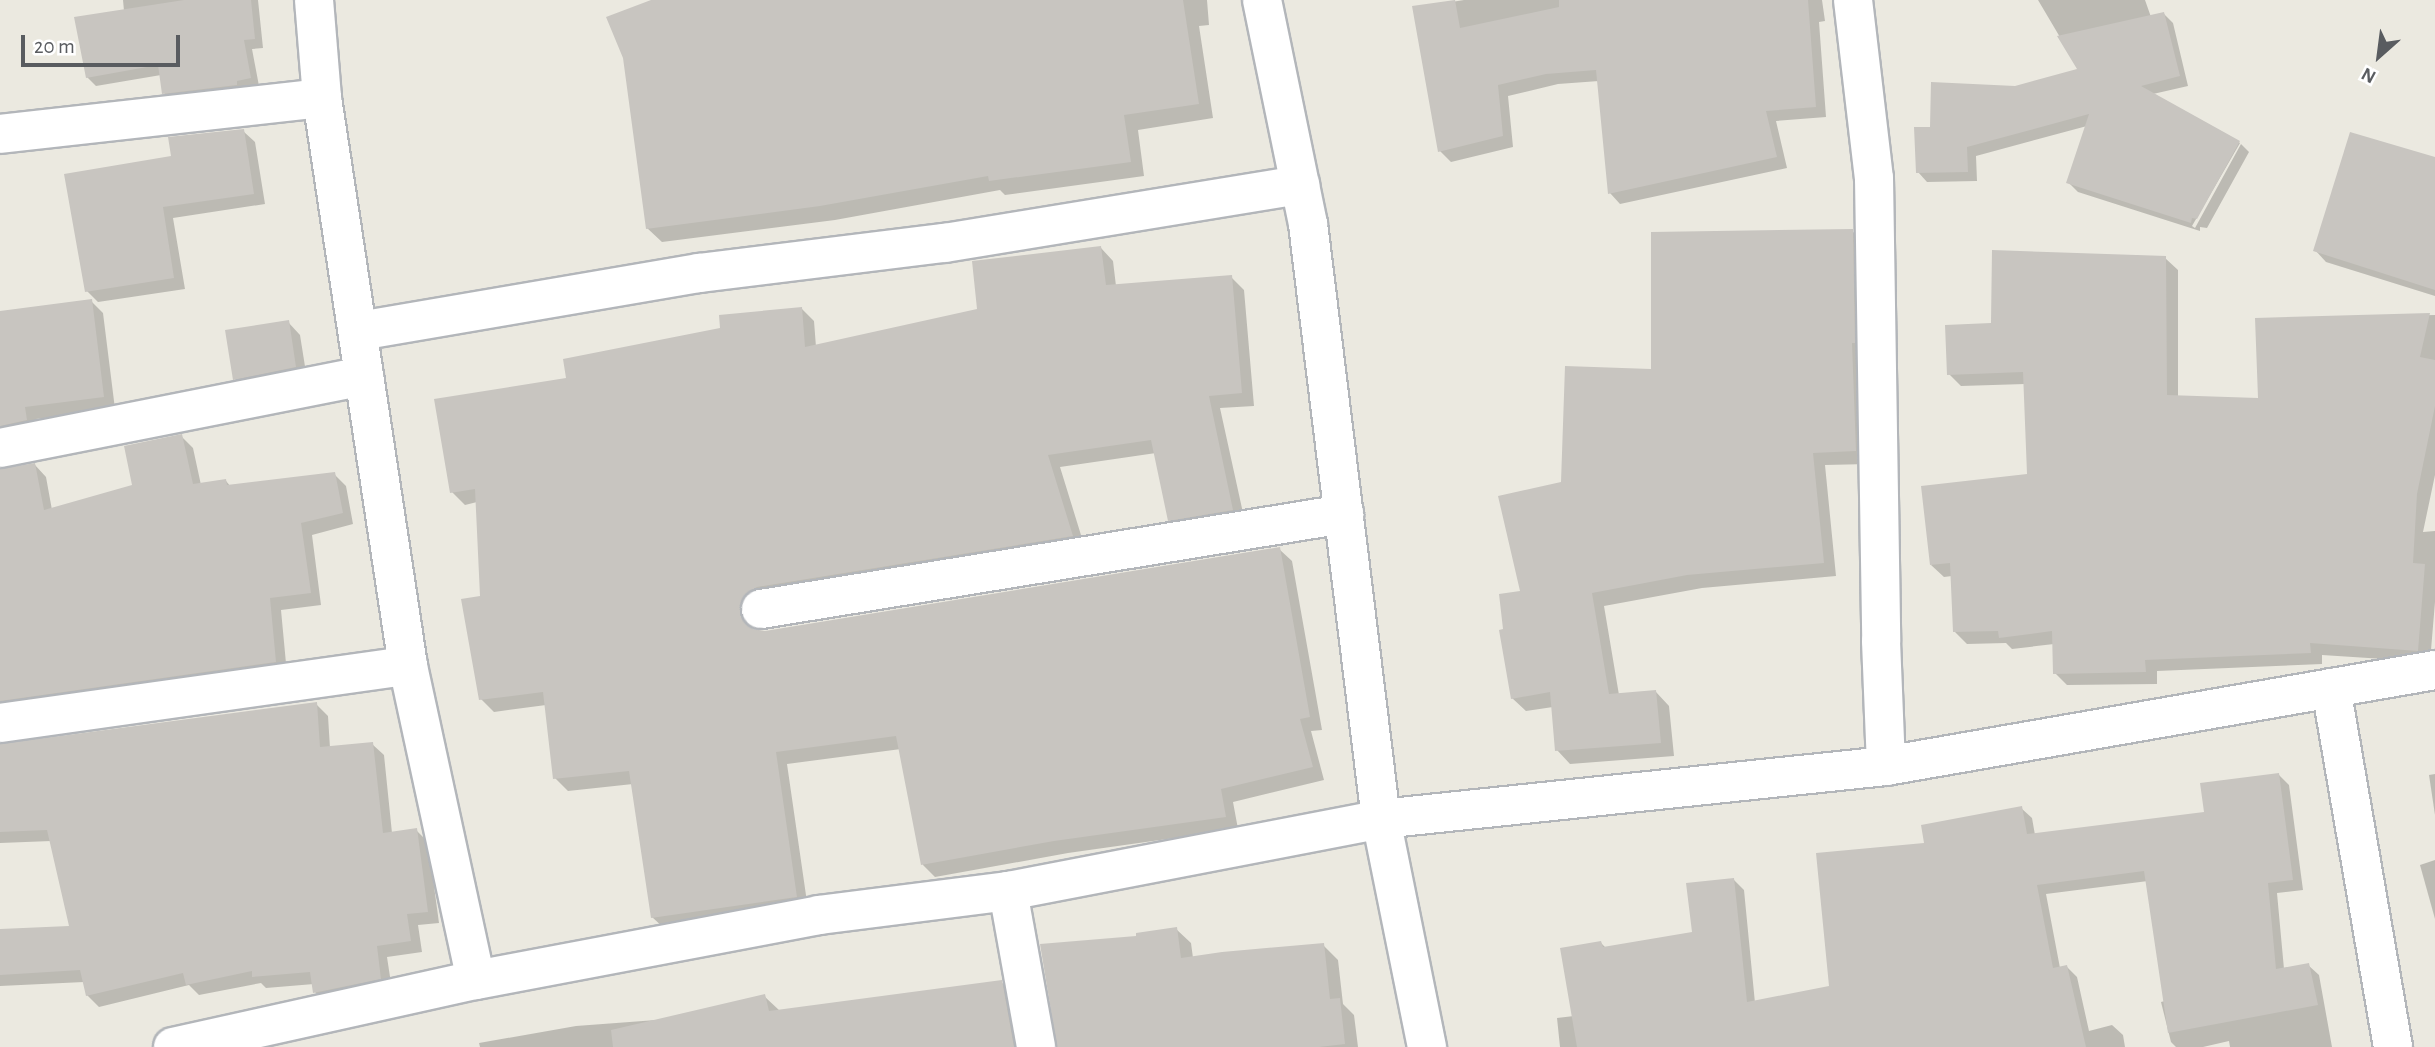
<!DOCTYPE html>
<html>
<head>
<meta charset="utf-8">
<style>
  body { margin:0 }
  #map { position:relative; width:2435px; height:1047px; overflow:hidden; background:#ebe9e0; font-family:"Alegreya Sans",sans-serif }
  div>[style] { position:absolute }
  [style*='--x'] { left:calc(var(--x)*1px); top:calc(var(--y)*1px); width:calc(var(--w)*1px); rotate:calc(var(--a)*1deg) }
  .shadow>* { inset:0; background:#0003 }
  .building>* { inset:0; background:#c8c5c0 }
  .roads { filter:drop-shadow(2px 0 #b3b6ba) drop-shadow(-2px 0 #b3b6ba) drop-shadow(0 2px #b3b6ba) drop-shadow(0 -2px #b3b6ba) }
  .minor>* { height:38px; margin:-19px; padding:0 19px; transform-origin:19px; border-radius:19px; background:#fff }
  span { translate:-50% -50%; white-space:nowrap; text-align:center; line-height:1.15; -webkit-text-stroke:7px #fff; paint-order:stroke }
  .north { position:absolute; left:2344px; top:21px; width:70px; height:70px; -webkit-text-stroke:5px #fff; paint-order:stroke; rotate:208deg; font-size:19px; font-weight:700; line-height:28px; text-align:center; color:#595c60 }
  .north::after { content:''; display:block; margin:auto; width:24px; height:32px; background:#595c60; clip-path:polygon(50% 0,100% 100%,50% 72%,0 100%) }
  .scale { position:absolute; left:21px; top:35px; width:159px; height:32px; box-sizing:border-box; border:4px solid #595c60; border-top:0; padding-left:9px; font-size:21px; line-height:24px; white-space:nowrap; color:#595c60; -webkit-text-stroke:5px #fff; paint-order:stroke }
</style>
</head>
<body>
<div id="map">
  <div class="shadow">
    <div style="clip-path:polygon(123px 0,258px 0,263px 48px,252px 49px,259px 86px,173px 102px,164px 93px,161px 75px,96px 86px,87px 77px,124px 11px)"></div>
    <div style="clip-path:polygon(656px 0,1207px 0,1209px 25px,1199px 26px,1213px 118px,1138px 130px,1144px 176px,1005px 195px,1000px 190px,835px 220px,662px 242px,647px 228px)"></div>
    <div style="clip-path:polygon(1464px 0,1822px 0,1825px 21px,1819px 22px,1826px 117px,1776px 121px,1787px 168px,1620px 204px,1610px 193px,1599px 81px,1558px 84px,1508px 96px,1513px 147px,1451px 162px,1440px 151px,1414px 8px)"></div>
    <div style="clip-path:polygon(2038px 0,2145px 0,2151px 17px,2164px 14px,2173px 23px,2188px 86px,2153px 94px,2240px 143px,2192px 226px,2195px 228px,2241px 144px,2249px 152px,2207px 228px,2200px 227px,2200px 231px,2078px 192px,2068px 182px,2087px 126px,1976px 156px,1977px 181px,1927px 182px,1918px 172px,1931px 129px,2080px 71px)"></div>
    <div style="clip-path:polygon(243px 131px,255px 142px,265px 204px,173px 218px,185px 289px,98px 302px,87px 291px,173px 158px)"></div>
    <div style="clip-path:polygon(2435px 158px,2435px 296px,2326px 262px,2315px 250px)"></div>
    <div style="clip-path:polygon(1852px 231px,1866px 244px,1869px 464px,1825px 465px,1836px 576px,1702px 588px,1604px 606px,1619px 695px,1656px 692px,1669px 706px,1674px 756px,1570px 764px,1557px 750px,1553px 707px,1526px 711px,1512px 698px,1505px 631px,1563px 484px,1653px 371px)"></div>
    <div style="clip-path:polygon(1101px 248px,1113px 261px,1116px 286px,1231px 277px,1244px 290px,1254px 406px,1220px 408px,1245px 522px,1182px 532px,1169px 520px,1156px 453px,1060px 467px,1085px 548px,753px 614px,752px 627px,753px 631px,765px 632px,1279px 549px,1292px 561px,1322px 730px,1311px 731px,1324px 780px,1233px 802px,1238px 829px,1068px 853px,935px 877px,923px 865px,901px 749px,787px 764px,808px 909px,665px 929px,652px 917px,633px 784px,568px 791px,555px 778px,546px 705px,494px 712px,481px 699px,482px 598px,477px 502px,465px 505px,452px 492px,569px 379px,722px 330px,802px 309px,814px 321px,816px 347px,979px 310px)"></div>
    <div style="clip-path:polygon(2165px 258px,2178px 270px,2178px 397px,2260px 400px,2257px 319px,2435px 315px,2435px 475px,2423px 532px,2435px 531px,2435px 602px,2430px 662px,2322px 655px,2322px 664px,2157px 671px,2157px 684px,2067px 685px,2055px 673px,2054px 644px,2012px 649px,2006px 643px,1967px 644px,1955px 632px,1952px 576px,1944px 577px,1931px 565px,2029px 476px,2025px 384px,1961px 386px,1949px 374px,1992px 325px)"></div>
    <div style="clip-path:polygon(91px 301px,103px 313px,115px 409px,36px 419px,38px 432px,0 442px,0 312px)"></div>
    <div style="clip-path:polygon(288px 322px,300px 335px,307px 379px,247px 391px,235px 379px)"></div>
    <div style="clip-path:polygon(181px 436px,193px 448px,201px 485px,226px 481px,231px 487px,334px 474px,346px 486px,353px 524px,312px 535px,321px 605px,281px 610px,287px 674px,0 717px,0 469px,35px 465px,46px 477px,52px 510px,134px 487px)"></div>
    <div style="clip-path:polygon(316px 704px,328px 716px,330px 748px,372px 744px,384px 755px,392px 833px,416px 830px,428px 842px,439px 923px,418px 925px,422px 952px,387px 957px,392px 990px,326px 1003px,315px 992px,314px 984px,266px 988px,261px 983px,199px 995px,189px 985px,99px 1007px,87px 995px,84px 982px,0 986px,0 931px,72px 928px,51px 841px,0 843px,0 746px)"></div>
    <div style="clip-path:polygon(2435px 774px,2435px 815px,2429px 775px)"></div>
    <div style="clip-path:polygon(2279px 775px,2289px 785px,2303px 890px,2277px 893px,2284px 969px,2308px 965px,2319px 975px,2332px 1047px,2230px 1047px,2229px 1041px,2203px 1047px,2176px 1047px,2171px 1042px,2161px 1002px,2165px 1001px,2148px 881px,2046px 894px,2060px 968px,2067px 967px,2077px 977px,2089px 1031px,2112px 1025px,2123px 1035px,2125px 1047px,1560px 1047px,1557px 1018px,1574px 1016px,1601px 943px,1606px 948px,1694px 934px,1734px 880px,1744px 890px,1755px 1003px,1830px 987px,1926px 844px,2021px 808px,2032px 818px,2035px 835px,2206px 813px)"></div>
    <div style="clip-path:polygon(2435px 860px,2435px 919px,2420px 865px)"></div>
    <div style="clip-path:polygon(1176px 929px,1191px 943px,1193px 958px,1323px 945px,1338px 960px,1343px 1004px,1354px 1015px,1358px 1047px,1059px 1047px,1138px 938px)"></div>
    <div style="clip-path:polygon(1001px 982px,1016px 996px,1025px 1047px,480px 1047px,479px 1043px,576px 1026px,683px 1018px,764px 996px,780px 1011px)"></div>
  </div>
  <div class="building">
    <div style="clip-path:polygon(184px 0,251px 0,255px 39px,244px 40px,251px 78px,237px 81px,237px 85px,162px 94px,158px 65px,86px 78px,74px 17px)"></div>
    <div style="clip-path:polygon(651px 0,1183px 0,1199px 104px,1124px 115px,1131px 162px,989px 181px,988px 176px,820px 206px,646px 229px,623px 58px,606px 17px)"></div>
    <div style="clip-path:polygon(1455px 0,1460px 28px,1559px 7px,1559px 0,1808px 0,1816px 107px,1766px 111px,1777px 157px,1608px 194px,1596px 70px,1546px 74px,1498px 85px,1503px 136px,1438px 152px,1412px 6px)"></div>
    <div style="clip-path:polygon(2164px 12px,2180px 76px,2141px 86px,2240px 141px,2197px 219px,2192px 218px,2191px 223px,2066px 183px,2089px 114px,1967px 147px,1968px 172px,1916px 173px,1914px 127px,1930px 127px,1931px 82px,2015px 86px,2077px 69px,2057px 36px)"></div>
    <div style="clip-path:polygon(244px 129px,254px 194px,163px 207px,174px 278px,85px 292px,64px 174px,171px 156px,168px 137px)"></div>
    <div style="clip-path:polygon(2350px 132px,2435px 157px,2435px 290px,2313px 251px)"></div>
    <div style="clip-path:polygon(1853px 229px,1855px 343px,1852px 343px,1856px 451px,1813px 453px,1824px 563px,1687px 575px,1592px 593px,1609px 694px,1656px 690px,1661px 743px,1555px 751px,1550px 692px,1511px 699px,1499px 630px,1503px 629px,1499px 594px,1520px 591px,1498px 496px,1561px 482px,1565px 366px,1651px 369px,1651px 232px)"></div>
    <div style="clip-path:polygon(1101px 246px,1106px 285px,1232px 275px,1242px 393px,1209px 396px,1233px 510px,1168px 521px,1151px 440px,1048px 455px,1073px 536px,757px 587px,748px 592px,741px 601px,740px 613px,745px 623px,753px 629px,765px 631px,1280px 547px,1310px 717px,1300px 719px,1313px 767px,1221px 789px,1226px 817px,1054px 841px,921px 865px,896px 736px,776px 752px,797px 897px,651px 918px,629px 771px,553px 779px,543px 692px,479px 700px,461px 599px,480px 596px,475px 489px,450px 493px,434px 399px,566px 378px,563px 359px,720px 328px,719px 315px,802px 307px,805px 347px,977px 309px,972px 261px)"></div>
    <div style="clip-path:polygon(1992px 250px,2166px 256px,2167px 395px,2258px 398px,2255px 318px,2430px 313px,2420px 357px,2435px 360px,2435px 406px,2417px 494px,2413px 563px,2425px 564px,2418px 651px,2310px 643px,2311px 653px,2145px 660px,2146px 672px,2053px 674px,2052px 631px,1999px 638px,1998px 631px,1953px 632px,1950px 563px,1930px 565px,1921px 486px,2027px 474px,2023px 372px,1947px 375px,1945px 325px,1991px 323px)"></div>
    <div style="clip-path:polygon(92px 299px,104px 397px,25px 407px,27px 420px,0 426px,0 311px)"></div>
    <div style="clip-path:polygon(289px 320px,296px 367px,233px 380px,225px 330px)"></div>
    <div style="clip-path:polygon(182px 434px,193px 484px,226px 479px,227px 485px,335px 472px,343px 513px,301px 523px,311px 593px,270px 598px,276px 662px,0 701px,0 469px,35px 463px,44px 510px,132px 485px,124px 446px)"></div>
    <div style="clip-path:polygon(317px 702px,320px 747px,373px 742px,383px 833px,417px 828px,428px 912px,407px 914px,411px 941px,377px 946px,381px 979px,313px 993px,310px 972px,252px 977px,252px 971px,186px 985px,183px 973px,86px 996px,80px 970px,0 975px,0 929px,69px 926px,47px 830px,0 832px,0 744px)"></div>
    <div style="clip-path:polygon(2279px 773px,2293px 880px,2268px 883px,2276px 969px,2309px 963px,2318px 1005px,2168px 1033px,2144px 871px,2037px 885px,2053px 968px,2067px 965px,2086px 1047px,1577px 1047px,1560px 948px,1601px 941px,1603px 947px,1692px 932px,1686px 883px,1734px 878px,1747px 1002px,1829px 986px,1816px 853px,1924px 843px,1921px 825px,2022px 806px,2027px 834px,2204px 812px,2200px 783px)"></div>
    <div style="clip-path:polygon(1177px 927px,1181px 958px,1222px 952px,1324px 943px,1330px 999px,1340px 998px,1345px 1044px,1319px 1047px,1057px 1047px,1040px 944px,1136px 936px,1136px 933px)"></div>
    <div style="clip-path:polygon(1002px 980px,1014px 1047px,613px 1047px,611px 1030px,765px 994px,769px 1011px)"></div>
  </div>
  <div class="roads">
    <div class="minor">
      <div style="--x:314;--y:0;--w:98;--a:85.3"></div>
      <div style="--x:322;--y:98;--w:574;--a:81.39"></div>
      <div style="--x:408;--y:666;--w:321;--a:77.8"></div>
      <div style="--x:1262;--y:0;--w:229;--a:78.4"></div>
      <div style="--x:1308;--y:224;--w:599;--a:83.01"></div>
      <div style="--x:1381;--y:819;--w:233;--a:78.6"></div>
      <div style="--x:1853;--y:0;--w:179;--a:83.3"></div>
      <div style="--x:1874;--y:178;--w:463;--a:89.1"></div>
      <div style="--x:1881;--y:641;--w:125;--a:87.7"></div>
      <div style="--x:0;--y:134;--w:324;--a:-6.4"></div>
      <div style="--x:359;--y:331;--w:345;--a:-9.7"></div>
      <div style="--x:699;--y:273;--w:248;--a:-7"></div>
      <div style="--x:945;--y:243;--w:360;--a:-9.3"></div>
      <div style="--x:0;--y:448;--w:371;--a:-11.2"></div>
      <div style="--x:761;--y:609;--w:591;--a:-9.26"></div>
      <div style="--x:2331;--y:688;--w:364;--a:80.2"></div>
      <div style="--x:0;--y:723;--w:412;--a:-8"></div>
      <div style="--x:1008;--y:891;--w:158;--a:79.8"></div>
      <div style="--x:173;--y:1047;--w:310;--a:-12.5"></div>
      <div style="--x:476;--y:980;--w:349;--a:-10.7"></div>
      <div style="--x:819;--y:915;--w:191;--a:-7.2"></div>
      <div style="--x:1008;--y:891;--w:380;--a:-10.9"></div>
      <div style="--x:1381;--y:819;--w:508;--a:-5.99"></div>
      <div style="--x:1886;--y:766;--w:557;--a:-9.92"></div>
    </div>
  </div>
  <div class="north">N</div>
  <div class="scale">20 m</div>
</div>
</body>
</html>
